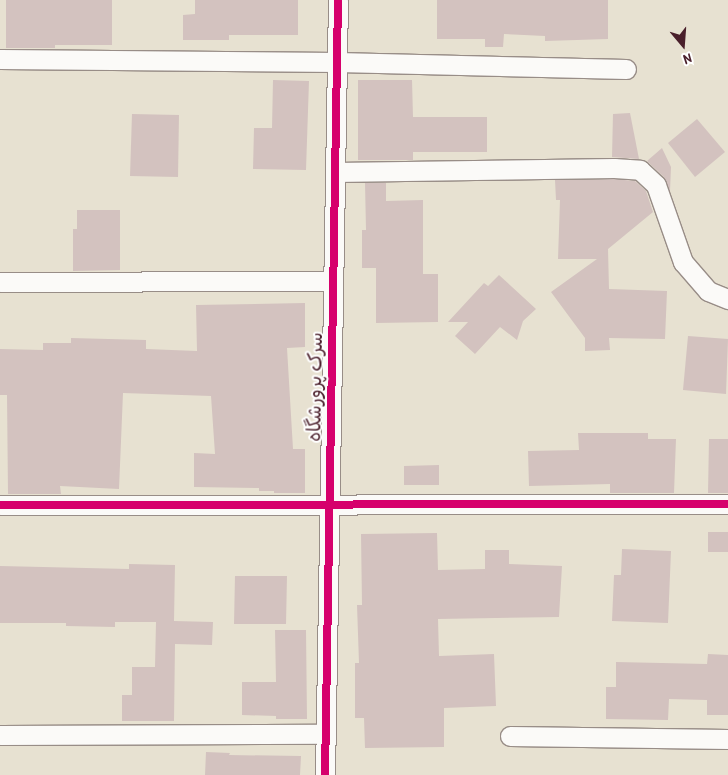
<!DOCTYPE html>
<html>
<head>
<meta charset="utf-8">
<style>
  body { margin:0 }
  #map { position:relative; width:728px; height:775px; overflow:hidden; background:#e7e1d1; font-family:"Patrick Hand","Playpen Sans Arabic",sans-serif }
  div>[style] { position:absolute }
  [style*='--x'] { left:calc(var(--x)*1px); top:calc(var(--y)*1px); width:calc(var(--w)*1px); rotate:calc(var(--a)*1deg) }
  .building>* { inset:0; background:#d3c2bf }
  .roads { filter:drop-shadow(1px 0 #988d87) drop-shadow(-1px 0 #988d87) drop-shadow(0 1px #988d87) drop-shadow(0 -1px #988d87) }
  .street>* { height:19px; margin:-9.5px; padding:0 9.5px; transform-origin:9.5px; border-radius:9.5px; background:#fbfaf8 }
  .cycleway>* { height:8px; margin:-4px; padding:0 4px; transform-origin:4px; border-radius:4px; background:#d6006c }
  span { translate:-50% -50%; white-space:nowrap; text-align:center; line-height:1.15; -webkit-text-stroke:4px #fff; paint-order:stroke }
  .street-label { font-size:19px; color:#4a1f2b }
  .north { position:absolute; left:658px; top:20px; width:50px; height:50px; -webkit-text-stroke:4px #fff; paint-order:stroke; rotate:162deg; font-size:14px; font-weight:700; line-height:20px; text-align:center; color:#4a1f2b }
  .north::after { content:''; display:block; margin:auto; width:18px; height:22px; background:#4a1f2b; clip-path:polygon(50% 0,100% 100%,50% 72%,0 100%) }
</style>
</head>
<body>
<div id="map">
  <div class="building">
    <div style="clip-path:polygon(6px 0,112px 0,112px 45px,55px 45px,55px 48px,6px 48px)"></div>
    <div style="clip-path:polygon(195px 0,298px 0,298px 35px,229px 35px,229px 40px,183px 40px,183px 15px,195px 14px)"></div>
    <div style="clip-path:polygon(437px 0,608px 0,608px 39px,545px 41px,545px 36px,504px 34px,503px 47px,485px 47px,485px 39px,437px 39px)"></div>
    <div style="clip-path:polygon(273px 80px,309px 81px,306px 170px,253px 169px,254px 128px,272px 128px)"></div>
    <div style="clip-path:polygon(358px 80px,412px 80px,413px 117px,487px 117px,487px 152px,413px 152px,413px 160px,358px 160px)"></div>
    <div style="clip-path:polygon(630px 113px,639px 159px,612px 157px,613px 114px)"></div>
    <div style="clip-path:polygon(132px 114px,179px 115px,178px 177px,130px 176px)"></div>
    <div style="clip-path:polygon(697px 119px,725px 152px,695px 177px,668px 143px)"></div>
    <div style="clip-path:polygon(662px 148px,671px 167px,670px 191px,664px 177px,647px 161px)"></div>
    <div style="clip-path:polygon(614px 179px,635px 181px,646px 191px,653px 212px,608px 249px,609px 289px,667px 291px,665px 339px,609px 338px,610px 350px,585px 351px,585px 338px,551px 292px,597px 259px,558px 259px,560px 200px,556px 200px,555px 180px)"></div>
    <div style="clip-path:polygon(365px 183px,386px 183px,386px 201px,423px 200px,423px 274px,438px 274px,438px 322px,376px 323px,376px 268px,362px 268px,362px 230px,366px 230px)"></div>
    <div style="clip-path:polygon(77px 210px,120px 210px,120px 270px,73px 271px,73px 229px,77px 229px)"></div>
    <div style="clip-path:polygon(499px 275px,536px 309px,523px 321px,517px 340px,500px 327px,475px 354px,455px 336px,468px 322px,448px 322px,484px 283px,488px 286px)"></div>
    <div style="clip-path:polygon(305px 303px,305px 347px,287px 348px,293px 449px,305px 449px,305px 493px,274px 493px,274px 491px,259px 491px,259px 488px,194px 487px,194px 453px,215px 454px,211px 396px,123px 393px,119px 489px,60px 486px,61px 494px,8px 494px,7px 395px,0 395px,0 349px,43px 350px,43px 343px,71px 343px,71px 338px,146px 340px,146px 349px,197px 351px,196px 305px)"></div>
    <div style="clip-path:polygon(688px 336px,728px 339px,726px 394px,683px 390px)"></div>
    <div style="clip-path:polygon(578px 433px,648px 433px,648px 439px,676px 439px,674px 493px,610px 493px,610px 484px,529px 486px,528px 451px,579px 450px)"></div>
    <div style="clip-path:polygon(709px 439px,728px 439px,728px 493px,708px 493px)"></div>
    <div style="clip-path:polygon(439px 465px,439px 485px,404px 485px,404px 466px)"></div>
    <div style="clip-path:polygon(708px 532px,728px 532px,728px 552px,708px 552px)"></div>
    <div style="clip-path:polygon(437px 533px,438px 570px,485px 569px,485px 550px,509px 550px,509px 564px,562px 566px,559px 617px,438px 619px,439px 656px,494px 654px,496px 706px,444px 708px,444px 747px,365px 748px,364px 718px,355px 718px,355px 663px,359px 663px,357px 605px,362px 605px,361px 534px)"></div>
    <div style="clip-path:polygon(622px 549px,671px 551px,668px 623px,612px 621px,614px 575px,621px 575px)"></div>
    <div style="clip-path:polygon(129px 564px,175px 565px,174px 621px,213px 622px,212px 645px,175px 644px,174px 721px,122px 721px,122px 695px,132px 695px,132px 667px,155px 667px,156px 622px,115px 622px,115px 627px,66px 626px,66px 623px,0 623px,0 566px,129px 569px)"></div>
    <div style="clip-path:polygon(235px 576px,287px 576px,286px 624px,234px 624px)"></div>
    <div style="clip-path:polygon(275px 630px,306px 630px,307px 719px,276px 719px,276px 716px,242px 715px,242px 682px,276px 682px)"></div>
    <div style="clip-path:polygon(708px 654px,728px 655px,728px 715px,707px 715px,707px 700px,669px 699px,668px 720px,606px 719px,606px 687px,616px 687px,616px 662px,707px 664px)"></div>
    <div style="clip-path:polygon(206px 752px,230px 753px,229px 755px,301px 756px,300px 775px,205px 775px)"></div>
  </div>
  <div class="roads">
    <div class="street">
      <div style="--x:0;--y:59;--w:337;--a:0.5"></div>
      <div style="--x:337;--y:62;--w:289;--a:1.4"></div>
      <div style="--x:335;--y:172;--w:279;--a:-0.8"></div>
      <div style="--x:614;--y:168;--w:26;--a:4"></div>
      <div style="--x:640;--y:170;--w:22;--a:43"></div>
      <div style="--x:656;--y:185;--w:82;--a:70.7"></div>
      <div style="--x:683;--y:262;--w:38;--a:49"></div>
      <div style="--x:708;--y:291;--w:22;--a:22"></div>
      <div style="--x:0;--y:282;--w:333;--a:-0.2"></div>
      <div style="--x:0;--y:505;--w:728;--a:-0.08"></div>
      <div style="--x:0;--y:735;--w:326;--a:-0.2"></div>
      <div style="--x:510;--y:736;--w:218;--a:0.8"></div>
      <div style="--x:325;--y:775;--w:775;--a:-89.04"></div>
    </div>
  </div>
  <div class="cycleway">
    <div style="--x:0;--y:505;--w:728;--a:-0.08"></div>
    <div style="--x:325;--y:775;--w:775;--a:-89.04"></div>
  </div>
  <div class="street-label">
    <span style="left:315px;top:387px;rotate:-89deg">سرک پرورشگاه</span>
  </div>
  <div class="north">N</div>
</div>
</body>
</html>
